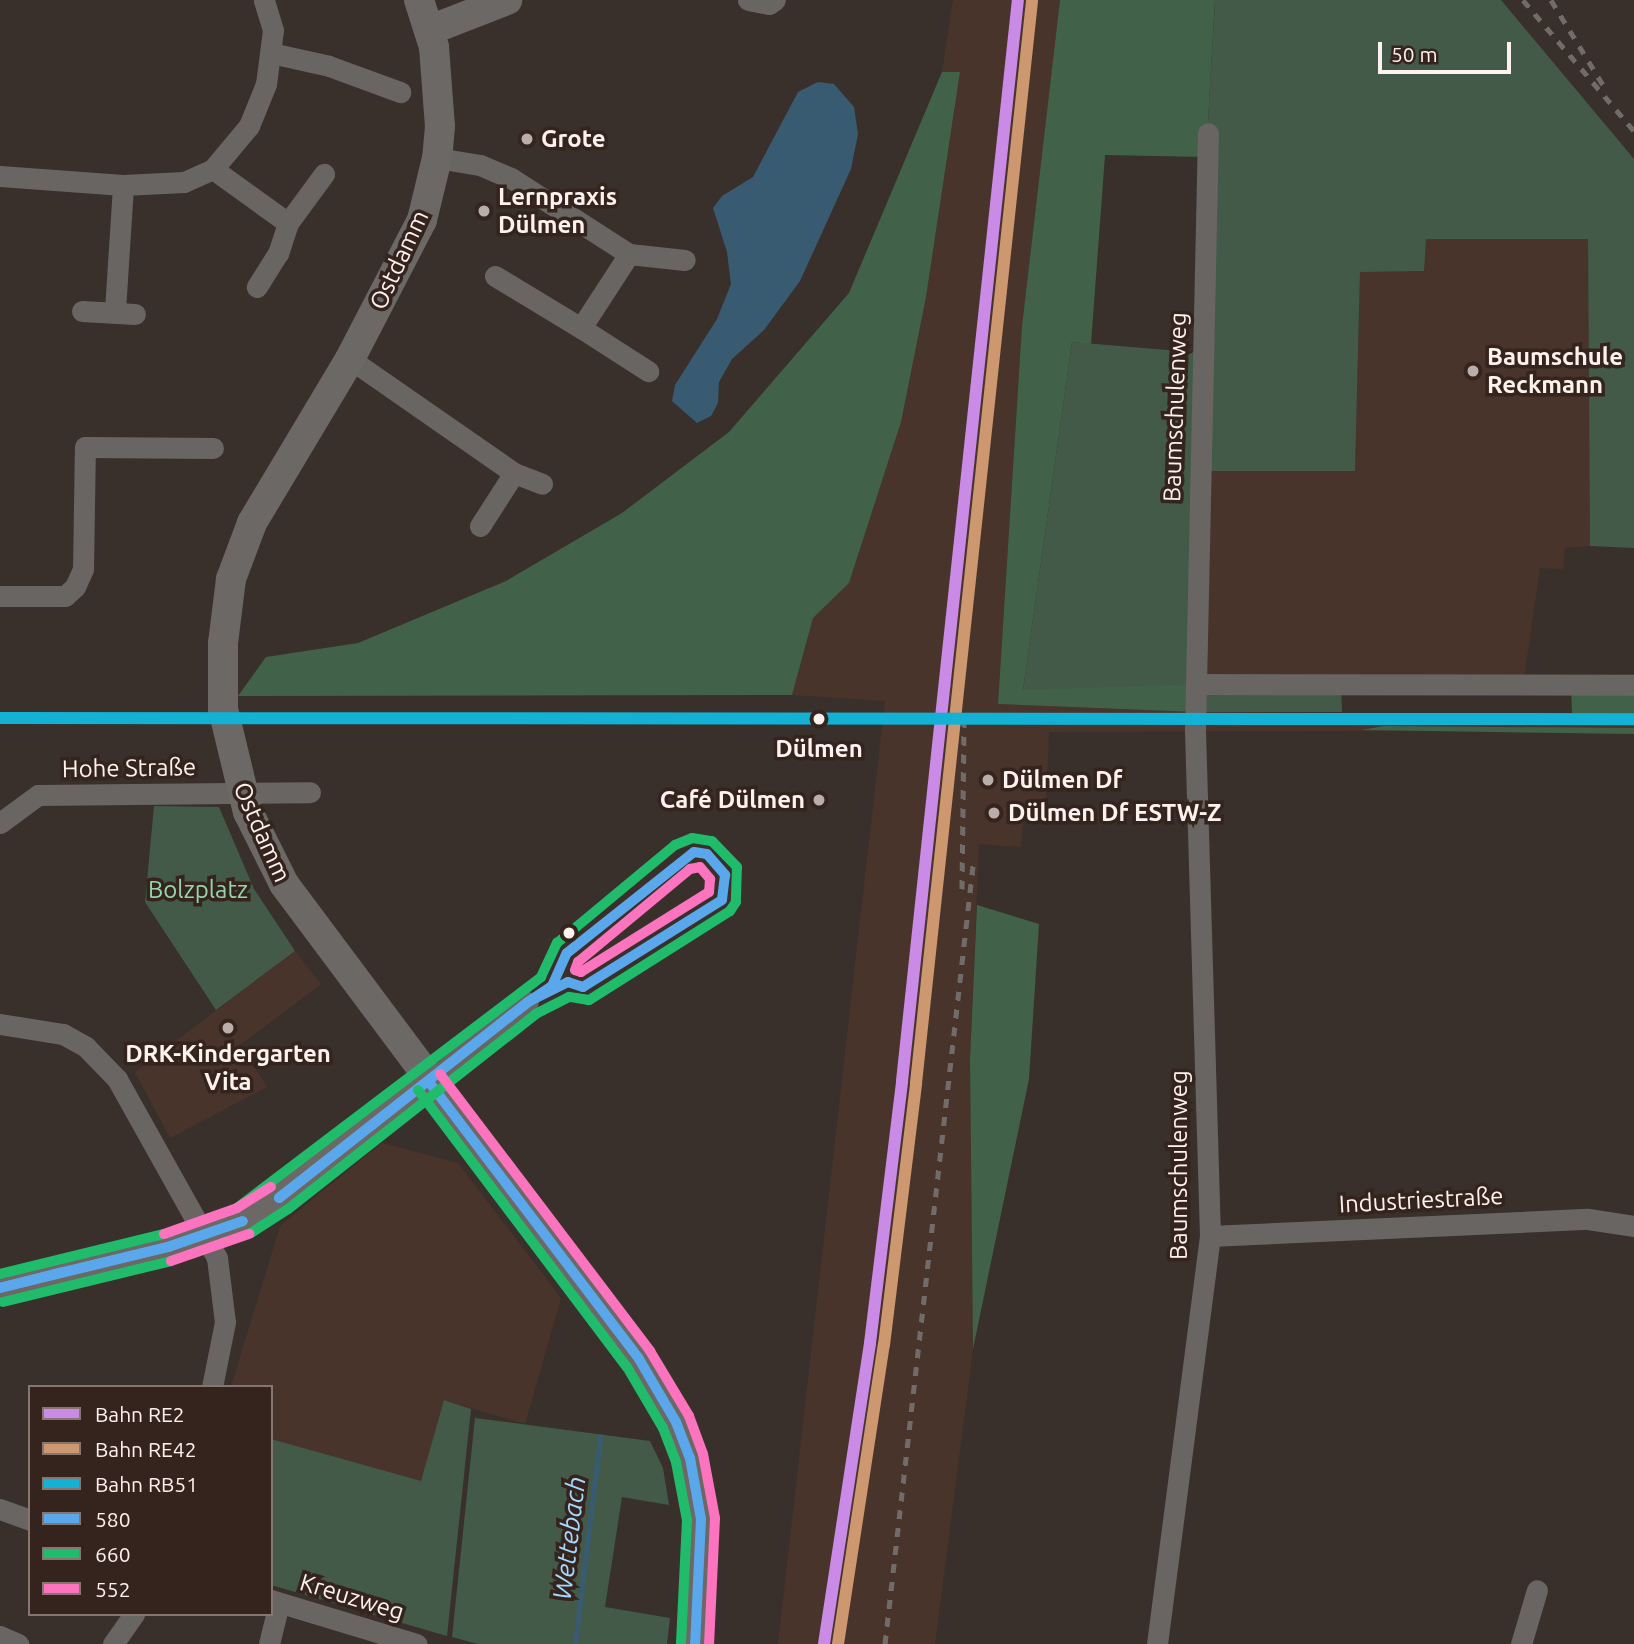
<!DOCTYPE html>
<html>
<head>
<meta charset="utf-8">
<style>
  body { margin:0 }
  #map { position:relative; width:1634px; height:1644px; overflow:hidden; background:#39302c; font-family:Ubuntu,sans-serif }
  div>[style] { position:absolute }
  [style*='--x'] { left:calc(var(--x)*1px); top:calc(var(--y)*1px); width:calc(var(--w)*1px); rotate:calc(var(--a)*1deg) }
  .built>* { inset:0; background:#49342c }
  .green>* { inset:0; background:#435a49 }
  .forest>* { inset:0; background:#416149 }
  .water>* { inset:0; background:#385b72 }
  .stream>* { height:5px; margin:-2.5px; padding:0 2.5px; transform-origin:2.5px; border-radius:2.5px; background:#385b72 }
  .street>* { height:21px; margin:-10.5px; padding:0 10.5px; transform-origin:10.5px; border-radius:10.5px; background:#696563 }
  .secondary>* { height:30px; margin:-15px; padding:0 15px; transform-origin:15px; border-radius:15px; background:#6b6865 }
  .rail>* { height:5px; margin-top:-2.5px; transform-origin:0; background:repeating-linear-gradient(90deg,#716c6a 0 9px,transparent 0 18px) }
  .bus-1>* { height:10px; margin:-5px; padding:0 5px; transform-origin:5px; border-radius:5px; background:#5aa8eb }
  .bus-2>* { height:10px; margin:-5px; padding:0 5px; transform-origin:5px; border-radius:5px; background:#20bc6c }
  .bus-3>* { height:10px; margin:-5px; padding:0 5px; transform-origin:5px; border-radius:5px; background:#fc73be }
  .rail-1>* { height:12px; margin:-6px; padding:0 6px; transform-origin:6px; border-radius:6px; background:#ca8be6 }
  .rail-2>* { height:12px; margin:-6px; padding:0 6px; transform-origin:6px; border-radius:6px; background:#cd976f }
  .rail-3>* { height:12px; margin:-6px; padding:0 6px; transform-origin:6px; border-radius:6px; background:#13b2d5 }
  .dots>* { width:19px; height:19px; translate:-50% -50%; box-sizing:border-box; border:4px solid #34241d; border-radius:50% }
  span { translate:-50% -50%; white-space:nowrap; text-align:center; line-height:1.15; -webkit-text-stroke:7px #34241d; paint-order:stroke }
  .poi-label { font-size:24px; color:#fef2ee; font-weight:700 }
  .left { translate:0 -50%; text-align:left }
  .right { translate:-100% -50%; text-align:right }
  .street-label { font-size:24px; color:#fef2ee }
  .stop-label { font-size:24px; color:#fef2ee; font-weight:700 }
  .park-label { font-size:24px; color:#95d6a9 }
  .water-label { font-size:26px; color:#a5d8fd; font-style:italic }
  .legend { position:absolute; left:28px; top:1385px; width:245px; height:231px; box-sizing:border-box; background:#34241d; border:2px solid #857671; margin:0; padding:9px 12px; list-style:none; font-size:21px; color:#fef2ee }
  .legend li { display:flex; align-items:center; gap:14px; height:35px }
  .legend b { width:35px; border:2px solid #857671 }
  .scale { position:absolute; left:1378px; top:42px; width:133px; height:32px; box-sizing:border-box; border:4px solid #fef2ee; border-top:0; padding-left:9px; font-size:21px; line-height:24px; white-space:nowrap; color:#fef2ee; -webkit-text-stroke:5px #34241d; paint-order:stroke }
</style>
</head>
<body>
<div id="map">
  <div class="built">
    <div style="clip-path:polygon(953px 0,1060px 0,1022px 326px,998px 704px,1195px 712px,1634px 715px,1634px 730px,1049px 732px,1046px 801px,1025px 801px,1021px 847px,979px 844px,970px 1059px,973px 1349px,935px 1644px,778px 1644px,885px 701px,792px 695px,813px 618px,849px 583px,901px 422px,926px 297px,960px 73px,942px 72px)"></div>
    <div style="clip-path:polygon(1426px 239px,1588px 239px,1590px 546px,1565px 548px,1563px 569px,1540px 568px,1523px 684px,1196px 684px,1200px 471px,1355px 470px,1360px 272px,1423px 271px)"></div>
    <div style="clip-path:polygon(295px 951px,321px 984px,240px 1045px,267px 1087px,170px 1138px,135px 1072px)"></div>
    <div style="clip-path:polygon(382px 1143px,458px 1163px,561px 1298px,525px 1424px,444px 1400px,421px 1482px,271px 1439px,271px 1387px,231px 1387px,280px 1226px)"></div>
  </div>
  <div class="green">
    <div style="clip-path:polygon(1215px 0,1501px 0,1634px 159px,1634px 548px,1590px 546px,1588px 239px,1426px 239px,1424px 271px,1360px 272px,1355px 471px,1201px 471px,1196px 683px,1341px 685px,1342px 712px,1195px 712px,1023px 690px,1072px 342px,1203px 353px,1206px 157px)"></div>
    <div style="clip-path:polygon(154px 806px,219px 807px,254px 889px,295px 951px,216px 1010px,145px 902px)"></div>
    <div style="clip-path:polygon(444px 1400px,471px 1409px,447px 1636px,271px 1585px,271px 1439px,421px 1481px)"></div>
    <div style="clip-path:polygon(475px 1418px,650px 1441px,663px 1468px,669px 1505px,622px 1497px,605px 1607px,670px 1618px,667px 1644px,478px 1644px,452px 1637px)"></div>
  </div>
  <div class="forest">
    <div style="clip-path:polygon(1060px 0,1215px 0,1206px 157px,1105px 155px,1091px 344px,1072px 342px,1023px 690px,1196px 684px,1195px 712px,998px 704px,1022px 326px)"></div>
    <div style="clip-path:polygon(942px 72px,960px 72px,926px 297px,901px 422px,849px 583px,813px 618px,792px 695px,238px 696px,266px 657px,358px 643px,506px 581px,622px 513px,729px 432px,849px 293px)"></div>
    <div style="clip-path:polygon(1571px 684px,1634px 685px,1634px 715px,1572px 715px)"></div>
    <div style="clip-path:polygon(1384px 726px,1634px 728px,1634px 734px,1361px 730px)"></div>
    <div style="clip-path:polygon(977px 905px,1039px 924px,1029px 1079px,973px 1349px,970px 1059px)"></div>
  </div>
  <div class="water">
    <div style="clip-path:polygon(818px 82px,834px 84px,854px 107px,858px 134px,851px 169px,800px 281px,764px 330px,732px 359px,719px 382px,718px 403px,711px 416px,697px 423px,672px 401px,675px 385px,717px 319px,731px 284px,727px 252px,713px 208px,722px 196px,753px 177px,798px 92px)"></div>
  </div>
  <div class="stream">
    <div style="--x:575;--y:1644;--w:209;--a:-83.1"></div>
  </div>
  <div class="street">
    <div style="--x:748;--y:0;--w:21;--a:11"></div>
    <div style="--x:769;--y:4;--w:7;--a:-34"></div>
    <div style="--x:271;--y:53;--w:59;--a:12.6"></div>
    <div style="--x:329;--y:66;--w:76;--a:20.1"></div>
    <div style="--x:437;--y:158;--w:44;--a:9.2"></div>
    <div style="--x:480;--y:165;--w:34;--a:23"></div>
    <div style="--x:511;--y:178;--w:140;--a:32.8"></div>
    <div style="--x:629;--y:254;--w:56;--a:6.1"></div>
    <div style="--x:213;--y:169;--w:92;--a:35.8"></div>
    <div style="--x:288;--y:223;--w:32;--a:108"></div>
    <div style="--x:278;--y:253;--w:40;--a:122"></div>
    <div style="--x:0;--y:176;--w:123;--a:4.2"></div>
    <div style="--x:123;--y:185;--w:61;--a:-2.8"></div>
    <div style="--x:184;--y:182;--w:32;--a:-24"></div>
    <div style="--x:213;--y:169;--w:56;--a:-50.1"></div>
    <div style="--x:249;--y:126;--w:45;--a:-68"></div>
    <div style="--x:266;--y:84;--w:54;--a:-82.6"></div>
    <div style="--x:273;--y:30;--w:31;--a:-107"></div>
    <div style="--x:288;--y:223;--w:61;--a:-53.7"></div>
    <div style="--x:629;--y:254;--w:88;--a:123"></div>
    <div style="--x:581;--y:328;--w:80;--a:32.7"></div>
    <div style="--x:495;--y:276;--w:100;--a:31.2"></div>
    <div style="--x:115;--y:310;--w:125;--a:-86.3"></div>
    <div style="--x:82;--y:311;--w:53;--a:3.2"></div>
    <div style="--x:350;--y:359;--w:200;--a:34.8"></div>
    <div style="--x:514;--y:473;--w:63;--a:122.7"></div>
    <div style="--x:514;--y:473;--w:30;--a:21"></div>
    <div style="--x:0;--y:596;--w:65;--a:0"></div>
    <div style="--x:65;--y:596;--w:13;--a:-42"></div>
    <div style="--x:75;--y:587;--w:20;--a:-66"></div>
    <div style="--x:83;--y:569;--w:122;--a:-89.1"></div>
    <div style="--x:85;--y:447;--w:128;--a:0.4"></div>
    <div style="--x:1196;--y:684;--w:438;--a:0.1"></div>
    <div style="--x:0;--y:823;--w:47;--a:-36.4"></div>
    <div style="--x:38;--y:795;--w:272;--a:-0.6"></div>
    <div style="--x:0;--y:1024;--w:64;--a:9"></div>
    <div style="--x:63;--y:1034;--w:26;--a:29"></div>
    <div style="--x:86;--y:1047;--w:45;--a:45.9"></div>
    <div style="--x:117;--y:1079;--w:205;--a:60.8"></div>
    <div style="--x:217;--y:1258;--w:64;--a:82.9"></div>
    <div style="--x:225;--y:1322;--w:66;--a:101.3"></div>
    <div style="--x:429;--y:1082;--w:127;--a:-38.9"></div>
    <div style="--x:1210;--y:1236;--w:378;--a:-2.6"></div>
    <div style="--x:1588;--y:1219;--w:47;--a:8.7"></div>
    <div style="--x:0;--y:1509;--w:32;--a:20"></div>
    <div style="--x:271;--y:1600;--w:152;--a:16.8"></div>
    <div style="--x:0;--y:1636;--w:20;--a:24"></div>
    <div style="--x:113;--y:1644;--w:37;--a:-55"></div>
    <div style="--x:269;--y:1644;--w:42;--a:-76.3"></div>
    <div style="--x:1157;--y:1644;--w:411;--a:-82.6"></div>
    <div style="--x:1210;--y:1236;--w:504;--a:-91.7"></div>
    <div style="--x:1195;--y:732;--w:599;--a:-88.76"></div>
    <div style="--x:1521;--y:1644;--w:56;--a:-73.5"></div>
  </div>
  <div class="secondary">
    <div style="--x:419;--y:0;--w:49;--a:72.3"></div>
    <div style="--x:434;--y:47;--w:79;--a:85.7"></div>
    <div style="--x:440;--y:126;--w:32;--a:95"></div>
    <div style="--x:437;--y:158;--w:64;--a:103.6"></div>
    <div style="--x:422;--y:220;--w:157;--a:117.4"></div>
    <div style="--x:350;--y:359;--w:191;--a:120.9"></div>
    <div style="--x:252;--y:523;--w:60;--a:110.6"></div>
    <div style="--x:231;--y:579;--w:64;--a:97.1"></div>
    <div style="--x:223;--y:643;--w:66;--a:90"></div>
    <div style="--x:223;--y:709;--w:106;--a:76.4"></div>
    <div style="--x:248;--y:812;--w:80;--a:63.4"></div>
    <div style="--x:284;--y:884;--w:593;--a:53.23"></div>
    <div style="--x:639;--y:1359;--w:73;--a:59.6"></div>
    <div style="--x:676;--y:1422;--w:39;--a:69"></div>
    <div style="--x:690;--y:1458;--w:62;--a:79.8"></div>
    <div style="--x:701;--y:1519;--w:125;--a:92.7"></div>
    <div style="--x:430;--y:30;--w:83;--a:-21.3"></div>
    <div style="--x:0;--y:1288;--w:173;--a:-13.7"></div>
    <div style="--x:168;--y:1247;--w:79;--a:-19.1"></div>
    <div style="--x:243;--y:1221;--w:43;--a:-32.6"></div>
    <div style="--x:279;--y:1198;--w:190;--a:-37.7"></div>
  </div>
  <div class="rail">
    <div style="--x:1523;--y:0;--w:172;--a:49.7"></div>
    <div style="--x:1551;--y:0;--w:100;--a:58.5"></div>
    <div style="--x:1016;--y:127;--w:128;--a:-83.7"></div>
    <div style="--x:962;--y:889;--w:166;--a:-89.3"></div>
    <div style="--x:885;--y:1644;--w:784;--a:-83.55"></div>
  </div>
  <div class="bus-1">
    <div style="--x:694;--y:852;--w:13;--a:9"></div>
    <div style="--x:707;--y:854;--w:28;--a:49"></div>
    <div style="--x:725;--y:875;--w:25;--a:97"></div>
    <div style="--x:722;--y:900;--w:164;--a:148"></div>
    <div style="--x:583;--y:987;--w:16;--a:-162"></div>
    <div style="--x:568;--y:982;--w:45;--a:153.4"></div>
    <div style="--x:528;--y:1002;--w:29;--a:-34"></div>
    <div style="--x:552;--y:986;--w:36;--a:-66"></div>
    <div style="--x:567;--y:953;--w:162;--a:-38.5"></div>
    <div style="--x:429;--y:1082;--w:348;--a:52.8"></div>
    <div style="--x:639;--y:1359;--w:73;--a:59.6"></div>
    <div style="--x:676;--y:1422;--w:39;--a:69"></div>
    <div style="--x:690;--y:1458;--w:62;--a:79.8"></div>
    <div style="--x:701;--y:1519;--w:125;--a:92.7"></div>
    <div style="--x:279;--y:1198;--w:317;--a:-38.2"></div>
    <div style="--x:279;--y:1198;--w:317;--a:-38.2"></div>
    <div style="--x:168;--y:1247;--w:173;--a:166.3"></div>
    <div style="--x:0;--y:1288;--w:65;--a:-14.3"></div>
    <div style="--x:63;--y:1272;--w:108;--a:-13.4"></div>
    <div style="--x:168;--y:1247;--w:79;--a:-19.1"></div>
    <div style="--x:168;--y:1247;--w:79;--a:-19.1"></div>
  </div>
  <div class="bus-2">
    <div style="--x:418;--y:1090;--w:347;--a:53"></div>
    <div style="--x:627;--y:1367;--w:71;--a:59.5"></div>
    <div style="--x:663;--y:1428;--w:36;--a:69"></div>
    <div style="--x:676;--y:1462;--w:59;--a:79.3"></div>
    <div style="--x:687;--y:1520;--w:123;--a:92.8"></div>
    <div style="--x:237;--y:1208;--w:382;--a:-37.2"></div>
    <div style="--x:541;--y:977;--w:38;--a:-65"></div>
    <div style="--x:557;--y:943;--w:153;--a:-39.7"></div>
    <div style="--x:675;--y:845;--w:18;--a:-22"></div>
    <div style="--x:692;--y:838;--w:20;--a:9"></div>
    <div style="--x:712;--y:841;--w:36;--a:46"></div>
    <div style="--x:737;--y:867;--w:35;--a:92"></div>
    <div style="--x:736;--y:902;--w:11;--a:124"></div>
    <div style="--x:730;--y:911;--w:167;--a:147.7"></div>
    <div style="--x:589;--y:1000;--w:20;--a:-171"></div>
    <div style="--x:569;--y:997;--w:37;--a:153"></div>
    <div style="--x:536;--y:1014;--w:315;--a:141.8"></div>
    <div style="--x:288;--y:1209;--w:44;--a:147"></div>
    <div style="--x:0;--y:1274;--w:169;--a:-13.7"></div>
    <div style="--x:3;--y:1302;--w:173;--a:-13.7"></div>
  </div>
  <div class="bus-3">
    <div style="--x:700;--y:867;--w:16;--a:50"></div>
    <div style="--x:710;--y:879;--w:13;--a:94"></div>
    <div style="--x:709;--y:892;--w:151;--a:148"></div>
    <div style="--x:581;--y:972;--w:6;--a:-162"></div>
    <div style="--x:575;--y:970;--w:9;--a:-69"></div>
    <div style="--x:578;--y:962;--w:146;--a:-39.7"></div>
    <div style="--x:690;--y:869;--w:10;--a:-11"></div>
    <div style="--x:440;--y:1074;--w:348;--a:52.8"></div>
    <div style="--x:650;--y:1351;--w:76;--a:59"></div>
    <div style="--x:689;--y:1416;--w:40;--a:69.8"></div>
    <div style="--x:703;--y:1454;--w:65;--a:79.4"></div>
    <div style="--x:715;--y:1518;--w:126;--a:92.7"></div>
    <div style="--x:164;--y:1234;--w:77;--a:-19.6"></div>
    <div style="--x:237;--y:1208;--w:40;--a:-32"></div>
    <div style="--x:171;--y:1261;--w:83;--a:-19.1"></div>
  </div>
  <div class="rail-1">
    <div style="--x:824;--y:1644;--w:304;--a:-81.3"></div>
    <div style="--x:870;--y:1343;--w:264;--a:-83"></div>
    <div style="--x:902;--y:1081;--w:1087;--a:-83.88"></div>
  </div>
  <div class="rail-2">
    <div style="--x:838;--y:1644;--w:303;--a:-81.3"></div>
    <div style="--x:884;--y:1345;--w:264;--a:-83"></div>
    <div style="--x:916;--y:1083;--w:1088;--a:-83.88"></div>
  </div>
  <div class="rail-3">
    <div style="--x:0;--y:718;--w:1634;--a:0.04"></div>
  </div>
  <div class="dots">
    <div style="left:527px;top:139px;background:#b9aeaa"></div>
    <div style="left:484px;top:211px;background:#b9aeaa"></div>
    <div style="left:1473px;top:371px;background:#b9aeaa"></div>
    <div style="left:819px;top:719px;background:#fef2ee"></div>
    <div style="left:988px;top:780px;background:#b9aeaa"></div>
    <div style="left:819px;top:800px;background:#b9aeaa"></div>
    <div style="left:994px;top:813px;background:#b9aeaa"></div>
    <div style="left:569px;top:933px;background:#fef2ee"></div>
    <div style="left:228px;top:1028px;background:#b9aeaa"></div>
  </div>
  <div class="poi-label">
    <span class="left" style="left:541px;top:139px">Grote</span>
    <span class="left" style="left:498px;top:211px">Lernpraxis<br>Dülmen</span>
    <span class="left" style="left:1487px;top:371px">Baumschule<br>Reckmann</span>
    <span class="left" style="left:1002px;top:780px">Dülmen Df</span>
    <span class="right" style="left:805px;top:800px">Café Dülmen</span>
    <span class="left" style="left:1008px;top:813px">Dülmen Df ESTW-Z</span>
    <span style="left:228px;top:1068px">DRK-Kindergarten<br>Vita</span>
  </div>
  <div class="street-label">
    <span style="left:399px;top:260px;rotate:-65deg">Ostdamm</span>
    <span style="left:1175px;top:407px;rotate:-88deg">Baumschulenweg</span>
    <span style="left:129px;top:768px;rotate:-1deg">Hohe Straße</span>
    <span style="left:262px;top:832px;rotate:66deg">Ostdamm</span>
    <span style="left:1179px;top:1165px;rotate:-90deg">Baumschulenweg</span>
    <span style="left:1421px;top:1200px;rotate:-3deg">Industriestraße</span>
    <span style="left:352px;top:1597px;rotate:17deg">Kreuzweg</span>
  </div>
  <div class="stop-label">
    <span style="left:819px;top:749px">Dülmen</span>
  </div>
  <div class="park-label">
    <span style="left:198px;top:890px">Bolzplatz</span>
  </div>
  <div class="water-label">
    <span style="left:569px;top:1538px;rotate:-83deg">Wettebach</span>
  </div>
  <ul class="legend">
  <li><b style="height:9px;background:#ca8be6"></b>Bahn RE2</li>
  <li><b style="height:9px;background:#cd976f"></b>Bahn RE42</li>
  <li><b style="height:9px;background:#13b2d5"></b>Bahn RB51</li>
  <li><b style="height:9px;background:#5aa8eb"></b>580</li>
  <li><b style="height:9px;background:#20bc6c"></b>660</li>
  <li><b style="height:9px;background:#fc73be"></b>552</li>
  </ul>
  <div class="scale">50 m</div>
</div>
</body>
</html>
